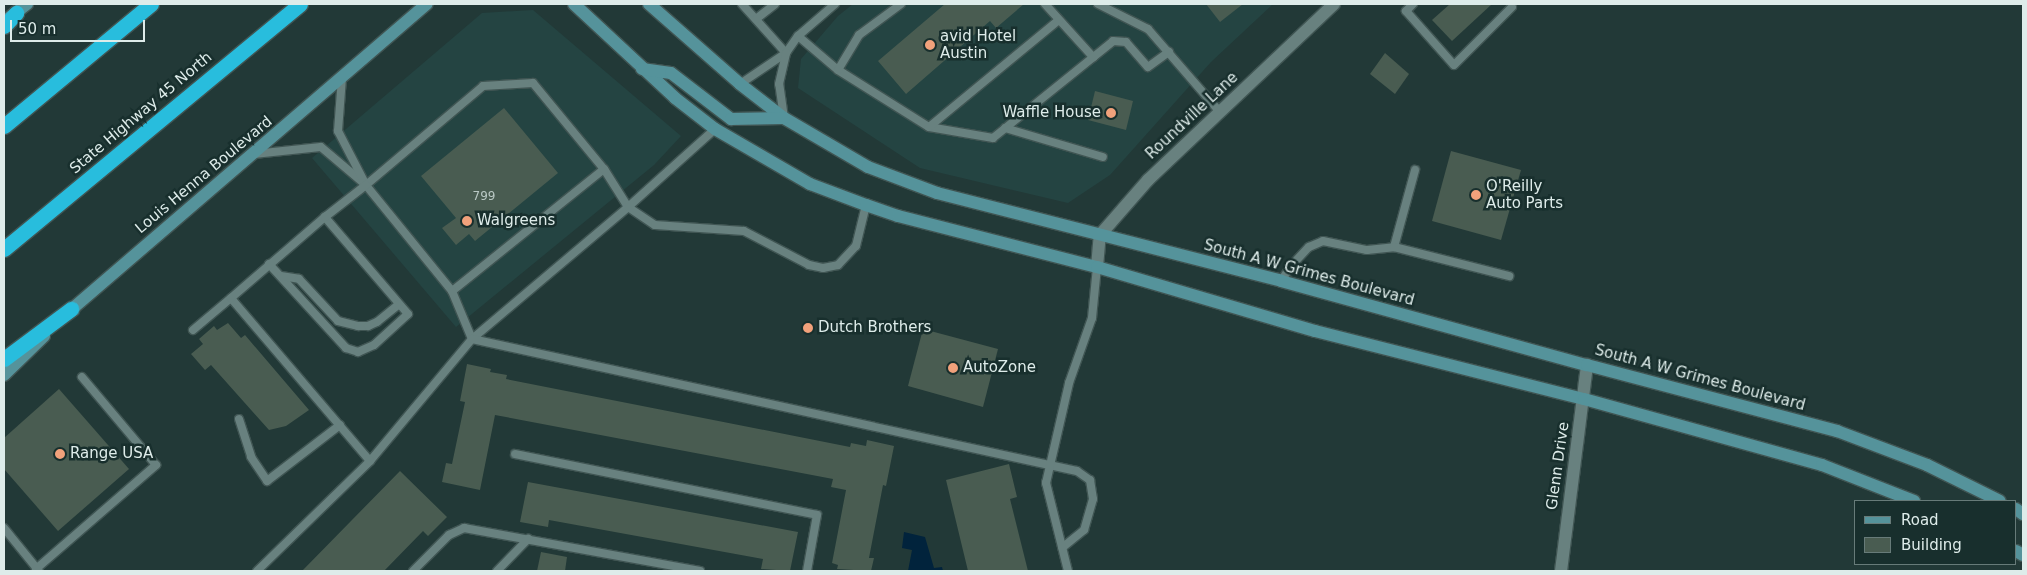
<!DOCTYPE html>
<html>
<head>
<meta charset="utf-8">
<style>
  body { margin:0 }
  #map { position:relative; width:2027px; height:575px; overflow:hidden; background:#223937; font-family:"DejaVu Sans",sans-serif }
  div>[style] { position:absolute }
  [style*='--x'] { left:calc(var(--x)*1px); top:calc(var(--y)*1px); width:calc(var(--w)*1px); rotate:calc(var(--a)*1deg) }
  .built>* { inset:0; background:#244442 }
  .water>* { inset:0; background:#01233c }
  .building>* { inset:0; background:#495c51 }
  .roads { filter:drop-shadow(1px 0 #405553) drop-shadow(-1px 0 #405553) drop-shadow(0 1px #405553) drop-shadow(0 -1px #405553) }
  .lane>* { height:8px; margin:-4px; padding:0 4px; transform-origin:4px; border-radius:4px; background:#68817f }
  .street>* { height:12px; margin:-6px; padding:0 6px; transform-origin:6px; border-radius:6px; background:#68817f }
  .secondary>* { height:12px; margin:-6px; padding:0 6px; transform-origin:6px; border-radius:6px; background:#55939b }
  .highway>* { height:15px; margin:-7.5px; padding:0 7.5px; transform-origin:7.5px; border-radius:7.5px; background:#28bddd }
  .dots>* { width:14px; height:14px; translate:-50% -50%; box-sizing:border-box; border:2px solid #182f2d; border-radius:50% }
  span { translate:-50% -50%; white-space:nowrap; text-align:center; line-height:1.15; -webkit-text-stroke:5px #182f2d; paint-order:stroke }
  .number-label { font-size:12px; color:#b9c8c4 }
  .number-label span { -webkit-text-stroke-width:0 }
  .poi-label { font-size:15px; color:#deecea }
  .left { translate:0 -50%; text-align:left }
  .right { translate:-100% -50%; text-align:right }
  .street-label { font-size:15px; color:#deecea }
  .frame { position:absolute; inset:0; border:5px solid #deecea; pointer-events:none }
  .legend { position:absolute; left:1854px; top:500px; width:162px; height:65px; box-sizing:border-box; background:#182f2d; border:1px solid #677b79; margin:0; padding:6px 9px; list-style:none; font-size:15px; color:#deecea }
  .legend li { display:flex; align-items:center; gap:10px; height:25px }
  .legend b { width:25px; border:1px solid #677b79 }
  .scale { position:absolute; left:10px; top:20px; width:135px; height:22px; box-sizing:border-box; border:2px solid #deecea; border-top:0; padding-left:6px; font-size:15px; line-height:18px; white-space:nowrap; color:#deecea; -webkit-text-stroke:4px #182f2d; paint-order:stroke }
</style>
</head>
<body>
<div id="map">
  <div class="built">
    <div style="clip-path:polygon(853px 4px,1273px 4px,1211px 62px,1110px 175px,1068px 203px,920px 168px,798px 88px,801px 59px,838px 16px)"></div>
    <div style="clip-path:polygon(533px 10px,681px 136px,654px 165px,456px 327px,312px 158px,482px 13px)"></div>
  </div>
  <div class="water">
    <div style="clip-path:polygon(904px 532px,925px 537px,934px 568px,942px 567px,943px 571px,908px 571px,912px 550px,902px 548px)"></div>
  </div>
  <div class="building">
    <div style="clip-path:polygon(945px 4px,1024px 4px,996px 28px,990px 21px,906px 94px,878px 61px)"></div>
    <div style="clip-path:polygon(1206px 4px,1243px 4px,1220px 22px)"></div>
    <div style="clip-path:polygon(1450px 4px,1492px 4px,1452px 41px,1432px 20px)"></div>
    <div style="clip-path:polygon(1385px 53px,1409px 74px,1395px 94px,1370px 74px)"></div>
    <div style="clip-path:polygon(1095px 91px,1133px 101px,1126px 130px,1088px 120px)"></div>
    <div style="clip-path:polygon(504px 108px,558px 173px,475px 241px,469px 234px,456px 245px,442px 228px,456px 218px,421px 176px)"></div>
    <div style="clip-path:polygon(1451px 151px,1521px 170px,1501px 240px,1432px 221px)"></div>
    <div style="clip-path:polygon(228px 323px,241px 338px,245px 335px,309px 410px,286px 426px,269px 430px,211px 365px,205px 370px,191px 354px,203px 344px,199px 339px,214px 326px,217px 330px)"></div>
    <div style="clip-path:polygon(923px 329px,998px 349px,983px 407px,908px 386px)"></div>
    <div style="clip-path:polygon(467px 364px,491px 369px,490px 372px,507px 375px,506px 379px,850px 447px,851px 443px,866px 446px,867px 440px,894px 446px,886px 486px,883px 485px,869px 558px,874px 558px,871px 571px,837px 569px,838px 565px,832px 563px,846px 490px,831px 487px,833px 479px,495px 415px,480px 490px,442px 482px,446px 463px,452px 464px,465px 402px,460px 401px)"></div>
    <div style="clip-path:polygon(59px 389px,129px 469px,58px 531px,4px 469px,4px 438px)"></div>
    <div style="clip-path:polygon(1009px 464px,1017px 497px,1010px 499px,1028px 571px,968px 571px,946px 480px)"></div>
    <div style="clip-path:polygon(400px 471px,447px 517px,428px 536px,423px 531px,384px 571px,302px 571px)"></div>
    <div style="clip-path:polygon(528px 482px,798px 532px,790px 571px,761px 569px,763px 559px,549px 520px,548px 527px,520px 522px)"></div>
    <div style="clip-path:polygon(541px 552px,567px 557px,565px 571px,537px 571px)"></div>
  </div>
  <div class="roads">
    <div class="lane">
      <div style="--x:742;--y:4;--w:66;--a:48.1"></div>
      <div style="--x:1045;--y:4;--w:72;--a:47.8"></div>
      <div style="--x:1098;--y:4;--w:56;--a:26.6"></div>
      <div style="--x:1148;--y:29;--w:110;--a:49.1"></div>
      <div style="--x:1413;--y:4;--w:10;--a:135"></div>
      <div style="--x:1406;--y:11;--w:72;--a:48.4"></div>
      <div style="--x:1454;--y:65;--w:82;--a:-45"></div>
      <div style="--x:756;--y:19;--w:24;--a:-38"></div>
      <div style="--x:798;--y:36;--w:52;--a:40.4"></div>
      <div style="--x:838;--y:70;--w:107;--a:32.1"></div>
      <div style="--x:929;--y:127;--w:65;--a:9.8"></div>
      <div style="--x:993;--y:138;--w:154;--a:-38.9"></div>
      <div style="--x:1113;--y:41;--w:13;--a:4"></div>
      <div style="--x:1126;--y:42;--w:33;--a:49"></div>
      <div style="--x:1148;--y:67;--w:26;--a:-36"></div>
      <div style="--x:838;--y:70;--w:41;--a:-59"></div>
      <div style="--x:859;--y:35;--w:52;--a:-36.4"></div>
      <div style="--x:740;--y:84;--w:55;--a:-34"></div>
      <div style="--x:786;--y:53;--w:21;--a:-55"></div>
      <div style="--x:798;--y:36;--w:49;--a:-40.9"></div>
      <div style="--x:784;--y:118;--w:34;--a:-98"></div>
      <div style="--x:779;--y:84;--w:32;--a:-77"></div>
      <div style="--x:929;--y:127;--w:168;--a:-39.5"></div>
      <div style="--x:1005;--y:128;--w:102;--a:16.5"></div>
      <div style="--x:254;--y:154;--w:67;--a:-6"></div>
      <div style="--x:321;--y:147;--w:59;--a:40.2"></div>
      <div style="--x:366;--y:185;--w:61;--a:-117.4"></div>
      <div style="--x:338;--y:131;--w:53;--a:-85.7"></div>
      <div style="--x:604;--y:169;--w:195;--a:141.2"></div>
      <div style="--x:452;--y:291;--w:136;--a:-129.1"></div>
      <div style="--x:366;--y:185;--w:153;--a:-40.2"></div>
      <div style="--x:483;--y:86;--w:50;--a:-3.4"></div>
      <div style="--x:533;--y:83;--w:112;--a:50.5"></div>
      <div style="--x:604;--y:169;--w:45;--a:57.7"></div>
      <div style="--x:628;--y:207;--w:32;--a:34"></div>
      <div style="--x:655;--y:225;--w:89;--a:3.9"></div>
      <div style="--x:744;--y:231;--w:73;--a:27.6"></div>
      <div style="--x:809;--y:265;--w:14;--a:12"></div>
      <div style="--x:823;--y:268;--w:15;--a:-11"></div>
      <div style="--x:838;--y:265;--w:26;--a:-47"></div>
      <div style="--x:856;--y:246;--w:42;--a:-76.3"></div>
      <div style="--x:1394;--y:247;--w:80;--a:-74.7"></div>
      <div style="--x:269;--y:264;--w:114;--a:47.5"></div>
      <div style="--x:346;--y:348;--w:13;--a:18"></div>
      <div style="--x:358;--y:352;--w:17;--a:-24"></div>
      <div style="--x:374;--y:345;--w:46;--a:-42.4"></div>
      <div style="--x:408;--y:314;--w:128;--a:-130.6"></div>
      <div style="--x:281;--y:276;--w:18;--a:9"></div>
      <div style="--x:299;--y:279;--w:57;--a:47.1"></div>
      <div style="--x:338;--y:321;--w:21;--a:14"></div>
      <div style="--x:358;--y:326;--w:10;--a:0"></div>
      <div style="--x:368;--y:326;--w:10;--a:-24"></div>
      <div style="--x:377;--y:322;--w:28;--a:-39"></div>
      <div style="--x:1281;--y:281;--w:18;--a:-56"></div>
      <div style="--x:1291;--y:266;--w:26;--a:-47"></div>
      <div style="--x:1309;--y:247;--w:15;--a:-23"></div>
      <div style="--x:1323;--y:241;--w:45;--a:11.6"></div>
      <div style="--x:1367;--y:250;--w:27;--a:-6"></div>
      <div style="--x:1394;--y:247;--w:119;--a:14.2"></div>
      <div style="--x:452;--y:291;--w:52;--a:67.4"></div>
      <div style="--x:472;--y:339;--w:204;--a:-40.2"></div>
      <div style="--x:628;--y:207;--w:117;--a:-41.9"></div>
      <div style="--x:193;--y:330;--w:50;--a:-40.1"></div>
      <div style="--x:239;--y:419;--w:40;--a:72"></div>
      <div style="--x:251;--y:457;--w:29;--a:56"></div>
      <div style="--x:267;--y:481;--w:92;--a:-37.5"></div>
      <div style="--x:515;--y:454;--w:308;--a:11.4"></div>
      <div style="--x:817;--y:515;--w:57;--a:100.1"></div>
      <div style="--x:370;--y:461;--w:159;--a:-50.1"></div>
      <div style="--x:472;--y:339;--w:619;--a:12.31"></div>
      <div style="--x:1077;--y:471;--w:16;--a:35"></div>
      <div style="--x:1090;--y:480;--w:19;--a:81"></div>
      <div style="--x:1093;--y:499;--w:32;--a:106"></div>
      <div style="--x:1084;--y:530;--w:28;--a:141"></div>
      <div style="--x:4;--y:528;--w:55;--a:50.9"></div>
      <div style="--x:36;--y:569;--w:159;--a:-40.9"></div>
      <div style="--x:156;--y:465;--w:115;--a:-130.1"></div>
      <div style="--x:257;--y:571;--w:158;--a:-44.2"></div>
      <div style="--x:370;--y:461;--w:214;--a:-130.5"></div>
      <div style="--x:231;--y:298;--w:124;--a:-40.8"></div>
      <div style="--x:325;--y:217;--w:52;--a:-38"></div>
      <div style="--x:413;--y:571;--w:51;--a:-45"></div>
      <div style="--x:449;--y:535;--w:17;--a:-25"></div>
      <div style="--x:464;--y:528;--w:240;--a:10.3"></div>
      <div style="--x:497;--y:571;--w:45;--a:-45.9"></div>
      <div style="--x:1068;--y:571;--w:91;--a:-104"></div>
      <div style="--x:1046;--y:483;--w:103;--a:-77"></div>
      <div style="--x:1069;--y:383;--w:69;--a:-70.5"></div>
      <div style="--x:1092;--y:318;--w:51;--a:-84.4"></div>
    </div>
    <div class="street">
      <div style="--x:1097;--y:267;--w:32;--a:-85"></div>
      <div style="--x:1100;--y:235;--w:73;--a:-48.9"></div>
      <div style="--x:1148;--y:180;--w:256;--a:-43.4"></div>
      <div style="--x:1561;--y:571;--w:208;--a:-82.8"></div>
    </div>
    <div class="secondary">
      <div style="--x:574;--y:4;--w:138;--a:42.9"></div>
      <div style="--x:675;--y:98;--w:51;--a:37.8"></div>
      <div style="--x:715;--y:129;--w:110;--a:30.1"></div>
      <div style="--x:810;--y:184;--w:60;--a:20.6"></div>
      <div style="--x:866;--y:205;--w:34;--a:19"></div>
      <div style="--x:898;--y:216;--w:205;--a:14.4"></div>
      <div style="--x:1097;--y:267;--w:227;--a:16.4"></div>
      <div style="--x:1315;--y:331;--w:277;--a:14.2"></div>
      <div style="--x:1584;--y:399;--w:247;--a:15.5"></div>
      <div style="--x:1822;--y:465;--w:99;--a:21.4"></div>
      <div style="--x:649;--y:4;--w:121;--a:41.3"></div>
      <div style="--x:740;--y:84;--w:56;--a:37.7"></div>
      <div style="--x:784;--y:118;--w:97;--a:30.3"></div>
      <div style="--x:868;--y:167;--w:74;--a:20.6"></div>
      <div style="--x:937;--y:193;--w:355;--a:14.3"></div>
      <div style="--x:1281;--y:281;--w:317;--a:15.4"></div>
      <div style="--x:1587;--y:365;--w:259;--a:14.8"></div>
      <div style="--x:1837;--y:431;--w:96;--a:20.7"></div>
      <div style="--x:1927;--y:465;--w:81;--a:26.3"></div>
      <div style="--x:9;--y:18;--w:23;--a:-38"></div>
      <div style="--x:642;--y:69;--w:29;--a:8"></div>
      <div style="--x:671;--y:73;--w:76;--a:37.5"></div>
      <div style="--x:731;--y:119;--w:53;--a:-1.1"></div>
      <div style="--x:65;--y:315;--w:477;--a:-40.7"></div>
      <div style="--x:4;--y:375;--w:56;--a:-44.3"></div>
      <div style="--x:2016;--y:509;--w:9;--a:36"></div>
      <div style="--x:2016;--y:551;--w:8;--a:30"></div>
    </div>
    <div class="highway">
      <div style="--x:4;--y:26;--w:18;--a:-47"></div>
      <div style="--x:4;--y:126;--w:191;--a:-39.7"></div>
      <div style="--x:4;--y:249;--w:384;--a:-39.6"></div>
      <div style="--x:4;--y:359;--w:84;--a:-36.7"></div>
    </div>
  </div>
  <div class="dots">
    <div style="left:930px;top:45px;background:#f1a17b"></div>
    <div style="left:1111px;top:113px;background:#f1a17b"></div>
    <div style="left:1476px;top:195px;background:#f1a17b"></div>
    <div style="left:467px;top:221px;background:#f1a17b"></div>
    <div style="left:808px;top:328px;background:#f1a17b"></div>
    <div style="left:953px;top:368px;background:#f1a17b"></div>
    <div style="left:60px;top:454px;background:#f1a17b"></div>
  </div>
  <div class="number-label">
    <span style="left:484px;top:197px">799</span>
  </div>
  <div class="poi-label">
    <span class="left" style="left:940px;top:45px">avid Hotel<br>Austin</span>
    <span class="right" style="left:1101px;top:113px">Waffle House</span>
    <span class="left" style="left:1486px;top:195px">O'Reilly<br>Auto Parts</span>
    <span class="left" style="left:477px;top:221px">Walgreens</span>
    <span class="left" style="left:818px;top:328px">Dutch Brothers</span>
    <span class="left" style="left:963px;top:368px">AutoZone</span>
    <span class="left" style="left:70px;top:454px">Range USA</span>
  </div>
  <div class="street-label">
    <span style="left:141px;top:113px;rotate:-40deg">State Highway 45 North</span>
    <span style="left:1192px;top:116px;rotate:-43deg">Roundville Lane</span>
    <span style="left:204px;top:175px;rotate:-40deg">Louis Henna Boulevard</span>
    <span style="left:1309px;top:273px;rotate:15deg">South A W Grimes Boulevard</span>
    <span style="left:1700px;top:378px;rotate:15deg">South A W Grimes Boulevard</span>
    <span style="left:1558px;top:466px;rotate:-82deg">Glenn Drive</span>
  </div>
  <div class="frame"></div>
  <ul class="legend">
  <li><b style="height:6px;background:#55939b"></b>Road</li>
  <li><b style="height:14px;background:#495c51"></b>Building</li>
  </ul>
  <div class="scale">50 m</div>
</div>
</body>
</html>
